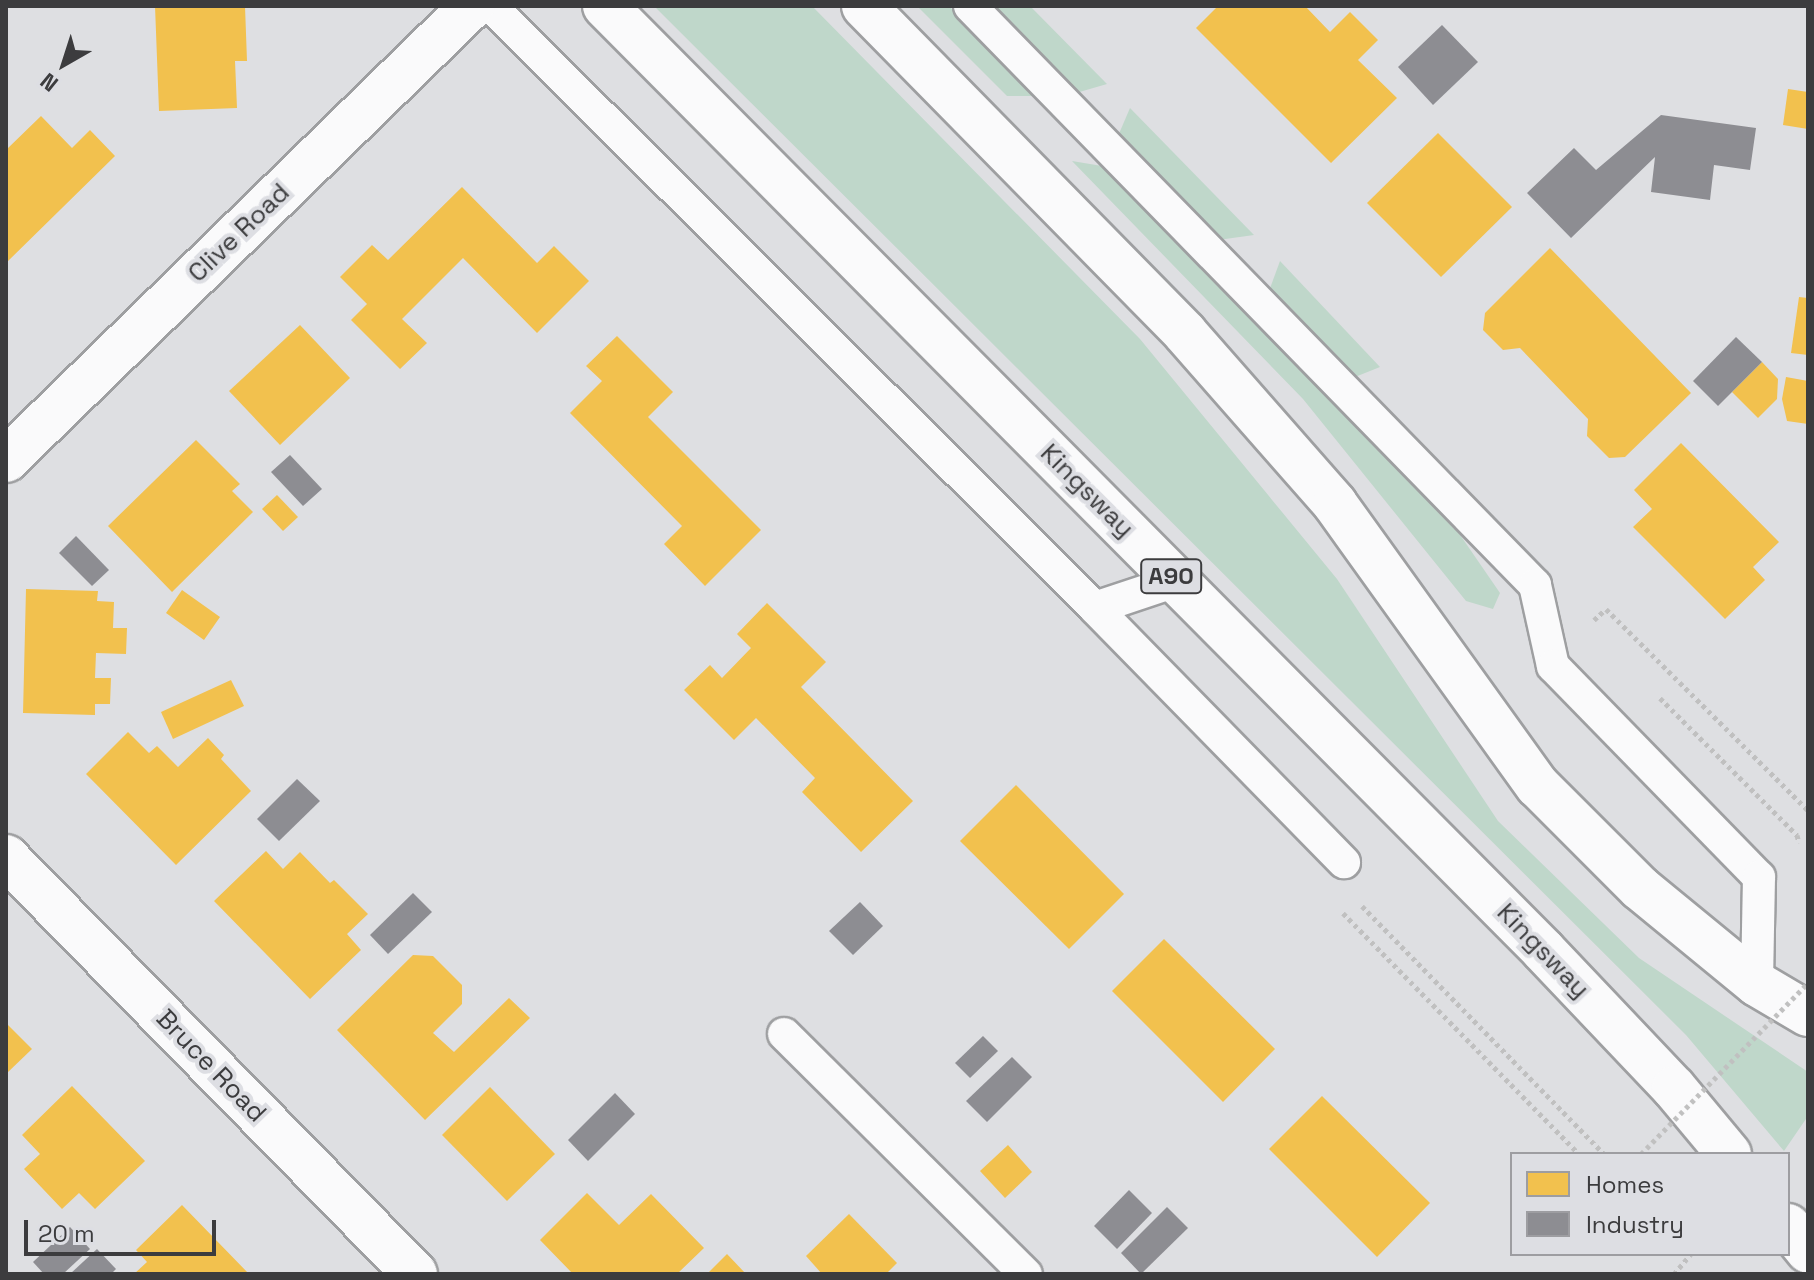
<!DOCTYPE html>
<html>
<head>
<meta charset="utf-8">
<style>
  body { margin:0 }
  #map { position:relative; width:1814px; height:1280px; overflow:hidden; background:#dedfe2; font-family:"Space Grotesk",sans-serif }
  div>[style] { position:absolute }
  [style*='--x'] { left:calc(var(--x)*1px); top:calc(var(--y)*1px); width:calc(var(--w)*1px); rotate:calc(var(--a)*1deg) }
  .green>* { inset:0; background:#bfd7ca }
  .homes>* { inset:0; background:#f2c14e }
  .industry>* { inset:0; background:#8d8d92 }
  .path>* { height:5px; margin-top:-2.5px; transform-origin:0; background:repeating-linear-gradient(90deg,#c0c0c0 0 4px,transparent 0 8px) }
  .roads { filter:drop-shadow(2px 0 #9e9fa1) drop-shadow(-2px 0 #9e9fa1) drop-shadow(0 2px #9e9fa1) drop-shadow(0 -2px #9e9fa1) }
  .service>* { height:32px; margin:-16px; padding:0 16px; transform-origin:16px; border-radius:16px; background:#fafafb }
  .minor>* { height:44px; margin:-22px; padding:0 22px; transform-origin:22px; border-radius:22px; background:#fafafb }
  .trunk>* { height:44px; margin:-22px; padding:0 22px; transform-origin:22px; border-radius:22px; background:#fafafb }
  .path-bridge>* { height:5px; margin-top:-2.5px; transform-origin:0; background:repeating-linear-gradient(90deg,#c0c0c0 0 4px,transparent 0 8px) }
  span { translate:-50% -50%; white-space:nowrap; text-align:center; line-height:1.15; -webkit-text-stroke:8px #dddee3; paint-order:stroke }
  .shield-label span { padding:2px 6px; background:#dddee3; border:2px solid; border-radius:6px; -webkit-text-stroke-width:0 }
  .shield-label { font-size:24px; color:#3c3c3e; font-weight:700 }
  .street-label { font-size:26px; color:#3c3c3e }
  .frame { position:absolute; inset:0; border:8px solid #3c3c3e; pointer-events:none }
  .legend { position:absolute; left:1510px; top:1152px; width:280px; height:104px; box-sizing:border-box; background:#dddee3; border:2px solid #9d9da1; margin:0; padding:10px 14px; list-style:none; font-size:24px; color:#3c3c3e }
  .legend li { display:flex; align-items:center; gap:16px; height:40px }
  .legend b { width:40px; border:2px solid #9d9da1 }
  .north { position:absolute; left:24px; top:24px; width:80px; height:80px; -webkit-text-stroke:6px #dddee3; paint-order:stroke; rotate:219deg; font-size:22px; font-weight:700; line-height:32px; text-align:center; color:#3c3c3e }
  .north::after { content:''; display:block; margin:auto; width:28px; height:36px; background:#3c3c3e; clip-path:polygon(50% 0,100% 100%,50% 72%,0 100%) }
  .scale { position:absolute; left:24px; top:1220px; width:192px; height:36px; box-sizing:border-box; border:4px solid #3c3c3e; border-top:0; padding-left:10px; font-size:24px; line-height:28px; white-space:nowrap; color:#3c3c3e; -webkit-text-stroke:6px #dddee3; paint-order:stroke }
</style>
</head>
<body>
<div id="map">
  <div class="green">
    <div style="clip-path:polygon(654px 6px,812px 6px,1140px 339px,1337px 579px,1498px 821px,1639px 958px,1808px 1072px,1808px 1116px,1784px 1151px,1686px 1035px)"></div>
    <div style="clip-path:polygon(917px 6px,949px 6px,1037px 96px,1007px 96px)"></div>
    <div style="clip-path:polygon(990px 6px,1030px 6px,1107px 84px,1076px 93px)"></div>
    <div style="clip-path:polygon(1130px 108px,1254px 235px,1218px 240px,1118px 136px)"></div>
    <div style="clip-path:polygon(1072px 161px,1108px 167px,1445px 513px,1500px 593px,1493px 609px,1466px 601px,1303px 399px)"></div>
    <div style="clip-path:polygon(1280px 261px,1380px 367px,1355px 377px,1269px 291px)"></div>
  </div>
  <div class="homes">
    <div style="clip-path:polygon(155px 6px,245px 6px,247px 61px,235px 61px,237px 108px,159px 111px)"></div>
    <div style="clip-path:polygon(1218px 6px,1305px 6px,1330px 32px,1350px 12px,1378px 40px,1358px 60px,1397px 98px,1331px 163px,1196px 28px)"></div>
    <div style="clip-path:polygon(1788px 89px,1808px 92px,1808px 129px,1783px 125px)"></div>
    <div style="clip-path:polygon(41px 116px,72px 148px,90px 130px,115px 156px,6px 263px,6px 150px)"></div>
    <div style="clip-path:polygon(1438px 133px,1512px 207px,1441px 277px,1367px 203px)"></div>
    <div style="clip-path:polygon(462px 187px,537px 263px,554px 246px,589px 281px,537px 333px,463px 258px,402px 319px,427px 343px,400px 369px,351px 320px,367px 304px,340px 277px,372px 245px,388px 260px)"></div>
    <div style="clip-path:polygon(1550px 248px,1691px 393px,1625px 457px,1609px 458px,1587px 436px,1588px 419px,1520px 348px,1503px 350px,1483px 330px,1485px 313px)"></div>
    <div style="clip-path:polygon(1799px 297px,1808px 298px,1808px 355px,1791px 353px)"></div>
    <div style="clip-path:polygon(300px 325px,350px 378px,280px 445px,229px 391px)"></div>
    <div style="clip-path:polygon(617px 336px,673px 392px,648px 417px,761px 530px,705px 586px,664px 544px,682px 526px,570px 413px,602px 381px,586px 366px)"></div>
    <div style="clip-path:polygon(1762px 362px,1778px 379px,1777px 399px,1758px 418px,1732px 392px)"></div>
    <div style="clip-path:polygon(1786px 377px,1808px 381px,1808px 424px,1787px 421px,1782px 399px)"></div>
    <div style="clip-path:polygon(196px 440px,240px 484px,232px 491px,253px 512px,172px 592px,108px 526px)"></div>
    <div style="clip-path:polygon(1681px 443px,1779px 542px,1753px 567px,1765px 580px,1725px 619px,1633px 527px,1652px 509px,1634px 490px)"></div>
    <div style="clip-path:polygon(277px 495px,298px 517px,283px 531px,262px 509px)"></div>
    <div style="clip-path:polygon(26px 589px,98px 591px,97px 601px,114px 602px,113px 628px,127px 628px,126px 654px,96px 653px,95px 678px,111px 678px,110px 704px,95px 704px,95px 715px,23px 713px)"></div>
    <div style="clip-path:polygon(182px 590px,220px 617px,204px 640px,166px 613px)"></div>
    <div style="clip-path:polygon(767px 603px,826px 662px,801px 687px,913px 801px,861px 852px,802px 792px,815px 778px,756px 718px,734px 740px,684px 690px,710px 665px,722px 678px,751px 648px,737px 634px)"></div>
    <div style="clip-path:polygon(231px 680px,244px 706px,173px 739px,161px 712px)"></div>
    <div style="clip-path:polygon(128px 732px,149px 753px,157px 746px,178px 767px,208px 738px,224px 755px,221px 759px,251px 791px,176px 865px,86px 774px)"></div>
    <div style="clip-path:polygon(1016px 785px,1124px 894px,1069px 949px,960px 841px)"></div>
    <div style="clip-path:polygon(266px 851px,283px 869px,300px 852px,330px 883px,334px 880px,368px 914px,347px 934px,361px 950px,310px 999px,214px 901px)"></div>
    <div style="clip-path:polygon(1164px 939px,1275px 1049px,1223px 1102px,1112px 991px)"></div>
    <div style="clip-path:polygon(413px 955px,433px 956px,462px 985px,462px 1004px,433px 1033px,454px 1052px,509px 998px,530px 1018px,425px 1120px,337px 1030px)"></div>
    <div style="clip-path:polygon(6px 1023px,32px 1049px,6px 1074px)"></div>
    <div style="clip-path:polygon(72px 1086px,145px 1161px,95px 1209px,79px 1193px,62px 1209px,24px 1169px,40px 1154px,22px 1135px)"></div>
    <div style="clip-path:polygon(490px 1087px,555px 1154px,507px 1201px,442px 1135px)"></div>
    <div style="clip-path:polygon(1322px 1096px,1430px 1203px,1377px 1257px,1269px 1149px)"></div>
    <div style="clip-path:polygon(1008px 1145px,1032px 1172px,1005px 1198px,980px 1171px)"></div>
    <div style="clip-path:polygon(587px 1193px,619px 1225px,651px 1194px,704px 1248px,677px 1274px,573px 1274px,540px 1240px)"></div>
    <div style="clip-path:polygon(182px 1205px,249px 1274px,134px 1274px,147px 1262px,136px 1250px)"></div>
    <div style="clip-path:polygon(849px 1214px,897px 1263px,886px 1274px,822px 1274px,806px 1256px)"></div>
    <div style="clip-path:polygon(727px 1254px,746px 1274px,707px 1274px)"></div>
  </div>
  <div class="industry">
    <div style="clip-path:polygon(1442px 25px,1478px 62px,1433px 105px,1398px 67px)"></div>
    <div style="clip-path:polygon(1661px 115px,1756px 128px,1750px 170px,1714px 165px,1710px 200px,1651px 192px,1655px 157px,1571px 238px,1527px 193px,1574px 148px,1596px 170px)"></div>
    <div style="clip-path:polygon(1736px 337px,1762px 362px,1718px 406px,1693px 381px)"></div>
    <div style="clip-path:polygon(290px 455px,322px 489px,303px 506px,271px 472px)"></div>
    <div style="clip-path:polygon(76px 536px,109px 570px,92px 586px,59px 553px)"></div>
    <div style="clip-path:polygon(297px 779px,320px 801px,279px 841px,257px 819px)"></div>
    <div style="clip-path:polygon(413px 893px,432px 912px,388px 954px,370px 935px)"></div>
    <div style="clip-path:polygon(860px 902px,883px 926px,853px 955px,829px 931px)"></div>
    <div style="clip-path:polygon(983px 1036px,998px 1051px,970px 1078px,955px 1063px)"></div>
    <div style="clip-path:polygon(1012px 1057px,1032px 1077px,987px 1122px,966px 1101px)"></div>
    <div style="clip-path:polygon(615px 1093px,635px 1114px,588px 1161px,568px 1140px)"></div>
    <div style="clip-path:polygon(1129px 1190px,1152px 1213px,1117px 1249px,1094px 1226px)"></div>
    <div style="clip-path:polygon(1167px 1207px,1188px 1228px,1141px 1274px,1121px 1253px)"></div>
    <div style="clip-path:polygon(70px 1227px,90px 1249px,63px 1274px,44px 1274px,33px 1262px)"></div>
    <div style="clip-path:polygon(97px 1249px,116px 1269px,111px 1274px,70px 1274px)"></div>
  </div>
  <div class="path">
    <div style="--x:1594;--y:620;--w:16;--a:-43"></div>
    <div style="--x:1606;--y:609;--w:285;--a:44.9"></div>
    <div style="--x:1660;--y:698;--w:194;--a:45"></div>
    <div style="--x:1797;--y:835;--w:8;--a:76"></div>
    <div style="--x:1362;--y:906;--w:347;--a:45.7"></div>
    <div style="--x:1343;--y:913;--w:337;--a:45.6"></div>
    <div style="--x:1674;--y:1274;--w:26;--a:-50"></div>
  </div>
  <div class="roads">
    <div class="service">
      <div style="--x:491;--y:6;--w:853;--a:44.9"></div>
      <div style="--x:1095;--y:608;--w:85;--a:-18.4"></div>
      <div style="--x:970;--y:6;--w:809;--a:45.7"></div>
      <div style="--x:1535;--y:585;--w:83;--a:77.5"></div>
      <div style="--x:1553;--y:666;--w:295;--a:45.7"></div>
      <div style="--x:1759;--y:877;--w:107;--a:91.1"></div>
      <div style="--x:1095;--y:608;--w:356;--a:45.6"></div>
      <div style="--x:784;--y:1034;--w:341;--a:44.8"></div>
    </div>
    <div class="minor">
      <div style="--x:6;--y:460;--w:651;--a:-44.25"></div>
      <div style="--x:6;--y:857;--w:584;--a:45.55"></div>
    </div>
    <div class="trunk">
      <div style="--x:605;--y:6;--w:1331;--a:45.18"></div>
      <div style="--x:1543;--y:950;--w:190;--a:46.5"></div>
      <div style="--x:1674;--y:1088;--w:86;--a:50.2"></div>
      <div style="--x:864;--y:6;--w:458;--a:45.5"></div>
      <div style="--x:1185;--y:333;--w:227;--a:48.7"></div>
      <div style="--x:1335;--y:504;--w:347;--a:54.3"></div>
      <div style="--x:1538;--y:786;--w:144;--a:45"></div>
      <div style="--x:1640;--y:888;--w:151;--a:39.4"></div>
      <div style="--x:1757;--y:984;--w:59;--a:30.5"></div>
      <div style="--x:1788;--y:1226;--w:32;--a:51"></div>
    </div>
  </div>
  <div class="path-bridge">
    <div style="--x:1641;--y:1154;--w:239;--a:-45.7"></div>
  </div>
  <div class="shield-label">
    <span style="left:1171px;top:576px">A90</span>
  </div>
  <div class="street-label">
    <span style="left:239px;top:233px;rotate:-44deg">Clive Road</span>
    <span style="left:1087px;top:491px;rotate:45deg">Kingsway</span>
    <span style="left:1543px;top:951px;rotate:46deg">Kingsway</span>
    <span style="left:211px;top:1066px;rotate:46deg">Bruce Road</span>
  </div>
  <div class="frame"></div>
  <ul class="legend">
  <li><b style="height:22px;background:#f2c14e"></b>Homes</li>
  <li><b style="height:22px;background:#8d8d92"></b>Industry</li>
  </ul>
  <div class="north">N</div>
  <div class="scale">20 m</div>
</div>
</body>
</html>
